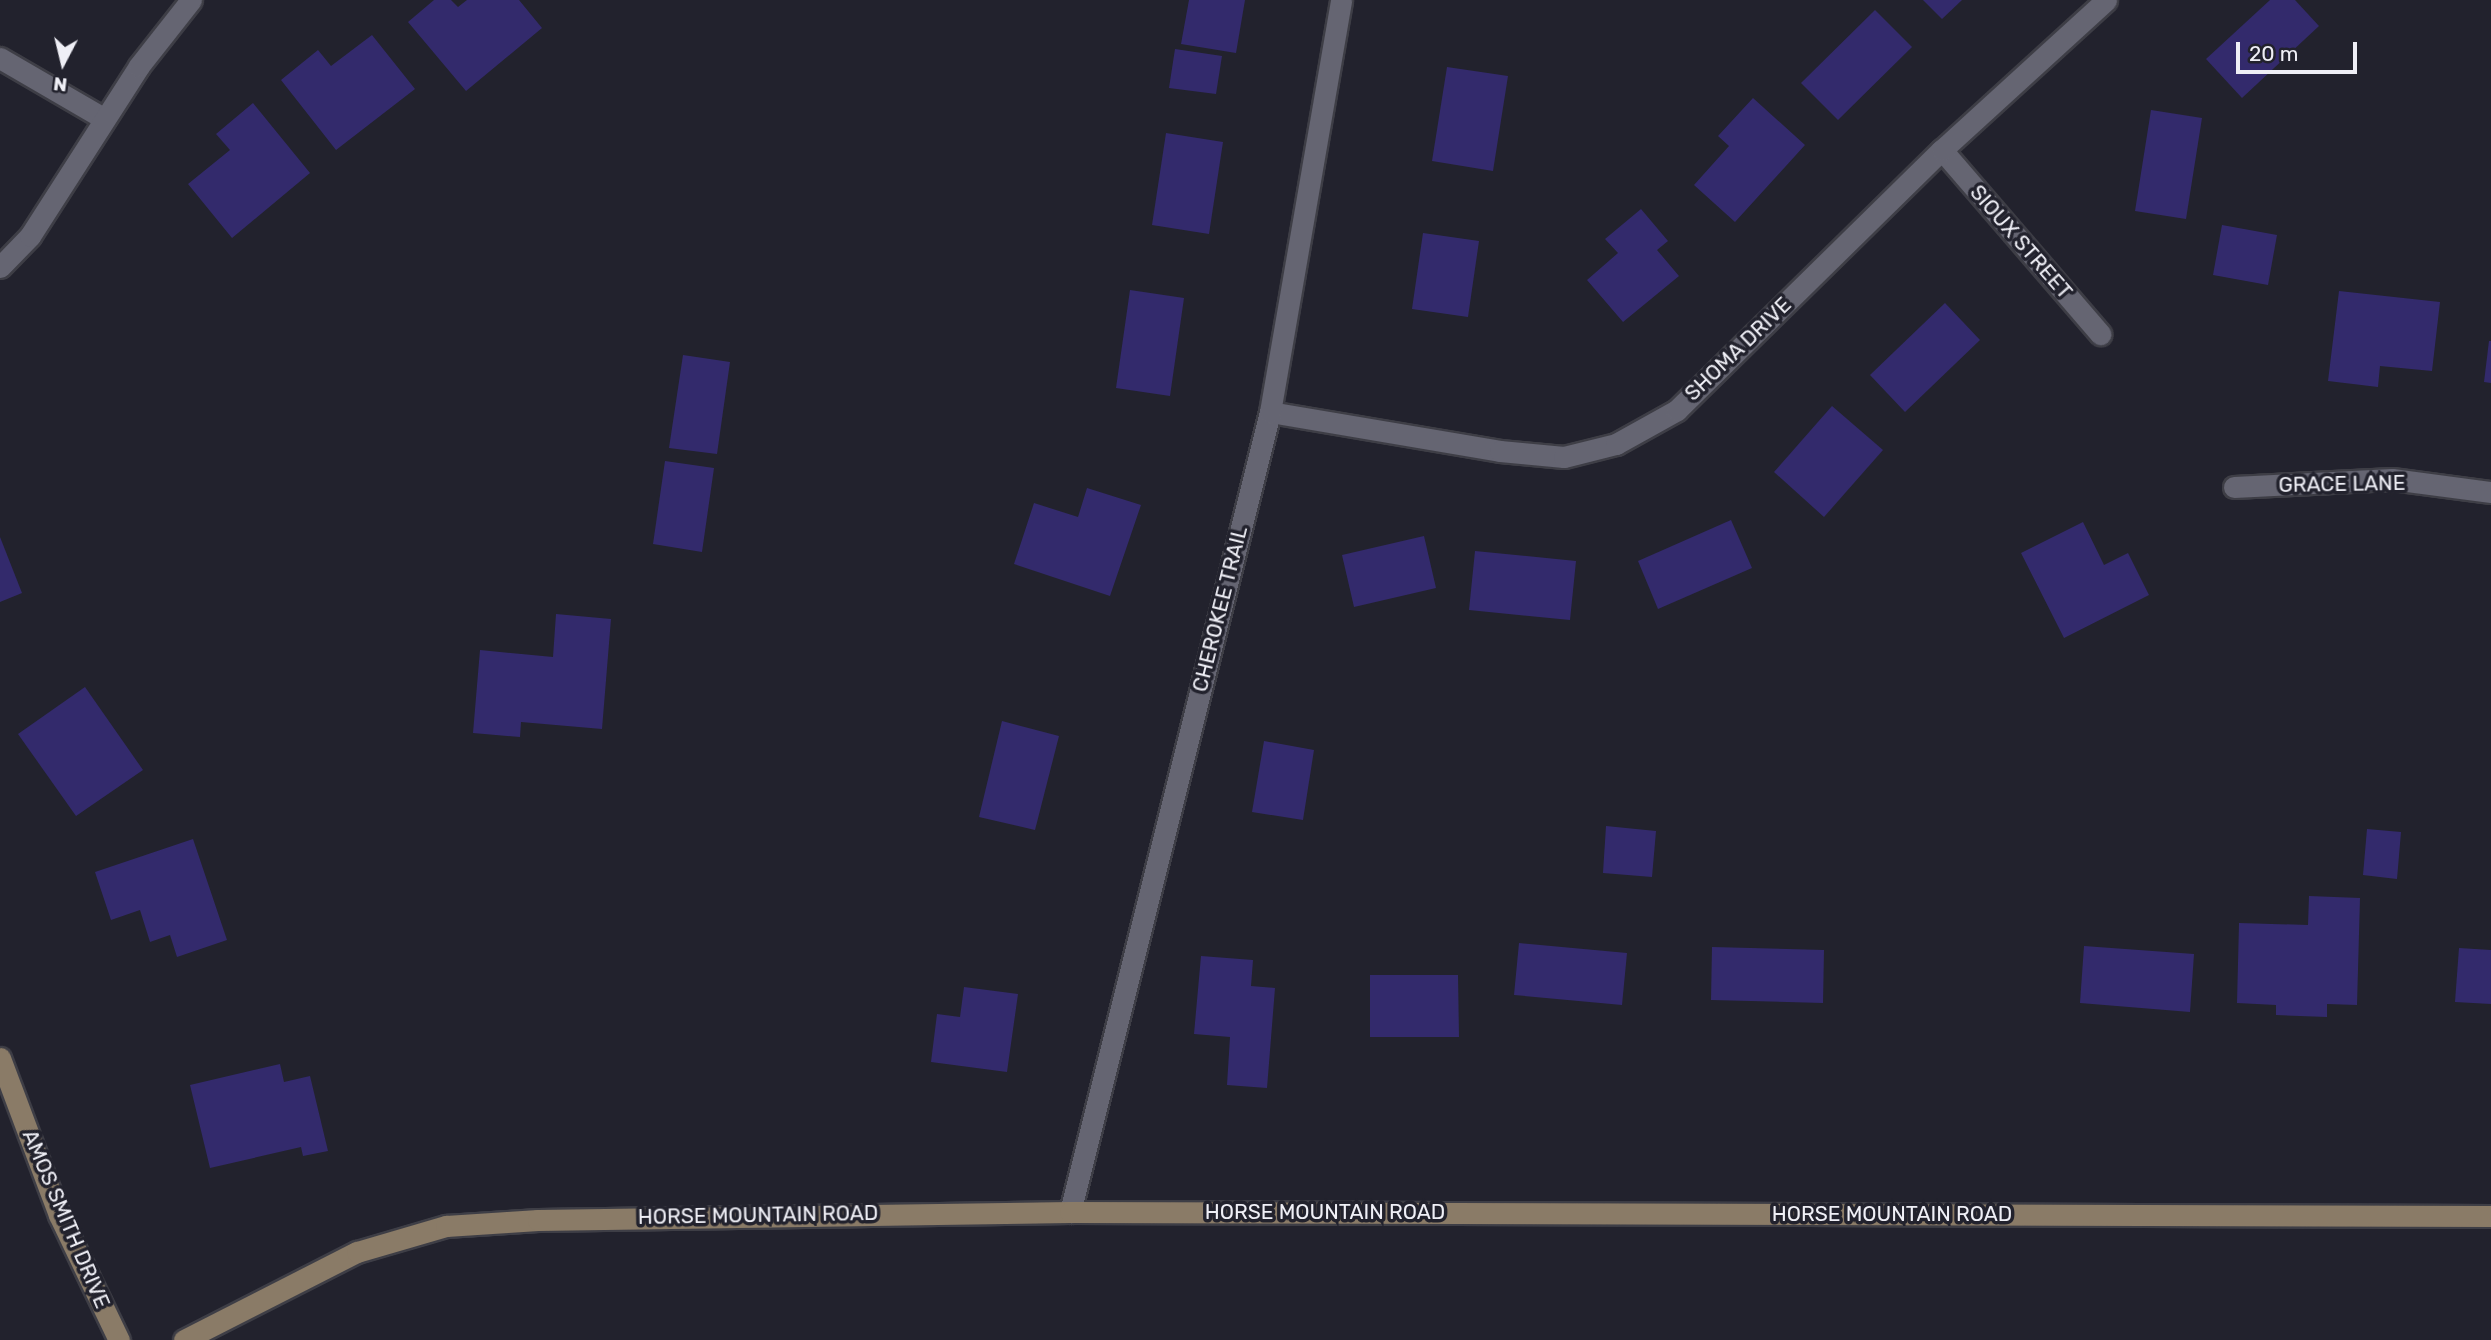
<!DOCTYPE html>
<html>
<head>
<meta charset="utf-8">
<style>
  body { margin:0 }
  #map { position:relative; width:2491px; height:1340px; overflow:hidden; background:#22222d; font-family:Rubik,sans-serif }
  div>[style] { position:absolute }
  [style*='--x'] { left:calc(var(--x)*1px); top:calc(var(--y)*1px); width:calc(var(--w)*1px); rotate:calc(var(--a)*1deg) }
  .building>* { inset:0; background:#332a6c }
  .roads { filter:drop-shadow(2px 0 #3e3e46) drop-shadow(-2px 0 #3e3e46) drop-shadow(0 2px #3e3e46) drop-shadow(0 -2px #3e3e46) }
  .street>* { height:21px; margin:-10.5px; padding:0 10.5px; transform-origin:10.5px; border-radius:10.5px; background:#656572 }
  .secondary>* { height:21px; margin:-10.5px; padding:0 10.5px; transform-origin:10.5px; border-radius:10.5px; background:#8a7b67 }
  span { translate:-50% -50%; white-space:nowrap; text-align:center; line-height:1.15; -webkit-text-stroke:7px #22222d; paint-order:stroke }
  .street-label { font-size:21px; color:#efeff6 }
  .north { position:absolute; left:28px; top:28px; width:70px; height:70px; -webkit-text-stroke:5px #22222d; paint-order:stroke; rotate:187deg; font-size:19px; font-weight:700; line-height:28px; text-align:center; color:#efeff6 }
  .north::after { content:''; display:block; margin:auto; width:24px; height:32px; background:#efeff6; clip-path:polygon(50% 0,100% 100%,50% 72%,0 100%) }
  .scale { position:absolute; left:2236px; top:42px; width:121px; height:32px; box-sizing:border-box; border:4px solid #efeff6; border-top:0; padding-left:9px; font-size:21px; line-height:24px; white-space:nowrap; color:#efeff6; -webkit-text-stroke:5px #22222d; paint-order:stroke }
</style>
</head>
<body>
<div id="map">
  <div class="building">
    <div style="clip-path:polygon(434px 0,451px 0,458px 7px,467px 0,519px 0,542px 28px,466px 91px,408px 22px)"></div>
    <div style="clip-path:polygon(1189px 0,1245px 0,1236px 53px,1181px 44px)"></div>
    <div style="clip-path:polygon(1923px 0,1962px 0,1942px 19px)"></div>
    <div style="clip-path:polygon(2270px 0,2295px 0,2319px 26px,2242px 98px,2206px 59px)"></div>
    <div style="clip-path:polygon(1875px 10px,1912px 47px,1838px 120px,1801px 83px)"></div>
    <div style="clip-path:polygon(372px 35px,415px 89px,336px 150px,281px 80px,318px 50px,331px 66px)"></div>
    <div style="clip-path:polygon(1175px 49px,1222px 56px,1216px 94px,1169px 88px)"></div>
    <div style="clip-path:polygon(1447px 67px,1508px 76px,1493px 171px,1432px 161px)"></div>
    <div style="clip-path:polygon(1753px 98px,1805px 145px,1735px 222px,1694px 185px,1729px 146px,1718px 136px)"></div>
    <div style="clip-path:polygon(253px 103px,310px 173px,232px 238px,188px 184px,230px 150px,216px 134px)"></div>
    <div style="clip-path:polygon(2151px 110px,2202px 118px,2186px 219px,2135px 211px)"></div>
    <div style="clip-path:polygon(1166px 133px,1223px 142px,1209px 234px,1152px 225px)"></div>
    <div style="clip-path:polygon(1641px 209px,1668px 241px,1657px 250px,1679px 276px,1623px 322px,1587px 280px,1618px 253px,1605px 239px)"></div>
    <div style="clip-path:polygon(2222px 225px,2277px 235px,2268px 285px,2213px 275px)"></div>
    <div style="clip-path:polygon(1423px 233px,1479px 241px,1468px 317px,1412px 309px)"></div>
    <div style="clip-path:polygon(1130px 290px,1184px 298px,1170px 396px,1116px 388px)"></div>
    <div style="clip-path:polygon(2339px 291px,2440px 302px,2432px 371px,2380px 366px,2378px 387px,2328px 381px)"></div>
    <div style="clip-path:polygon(1945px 303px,1980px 340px,1905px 412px,1870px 375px)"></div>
    <div style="clip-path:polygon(2489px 341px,2491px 341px,2491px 383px,2484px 382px)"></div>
    <div style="clip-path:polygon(683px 355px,730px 362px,717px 454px,669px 448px)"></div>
    <div style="clip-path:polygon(1832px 406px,1883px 450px,1824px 517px,1774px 472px)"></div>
    <div style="clip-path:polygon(665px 461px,714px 468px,702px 552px,653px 544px)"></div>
    <div style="clip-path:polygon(1087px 488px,1141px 505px,1110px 596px,1014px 564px,1034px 503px,1078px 517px)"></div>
    <div style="clip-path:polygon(1731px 520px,1752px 568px,1658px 609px,1638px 561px)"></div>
    <div style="clip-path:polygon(2083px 522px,2104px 565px,2128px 553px,2149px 595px,2064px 638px,2021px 553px)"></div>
    <div style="clip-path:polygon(1424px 536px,1436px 588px,1354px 607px,1342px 555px)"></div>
    <div style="clip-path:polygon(0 537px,22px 593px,0 602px)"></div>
    <div style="clip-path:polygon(1475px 551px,1576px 561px,1570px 620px,1469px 610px)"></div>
    <div style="clip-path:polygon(556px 614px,611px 619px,602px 729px,521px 722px,520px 737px,473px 733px,480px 650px,553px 657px)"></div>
    <div style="clip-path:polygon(85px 687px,143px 770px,76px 816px,18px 734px)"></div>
    <div style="clip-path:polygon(1002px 721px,1059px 736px,1035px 830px,979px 817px)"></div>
    <div style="clip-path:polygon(1264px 741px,1314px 750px,1303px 820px,1252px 812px)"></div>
    <div style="clip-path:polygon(1606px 826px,1656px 831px,1652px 877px,1603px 873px)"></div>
    <div style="clip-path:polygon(2367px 829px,2401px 832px,2397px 879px,2363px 875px)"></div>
    <div style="clip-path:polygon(193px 839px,227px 940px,177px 957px,170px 935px,150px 942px,140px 910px,111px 920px,95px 872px)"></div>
    <div style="clip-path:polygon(2309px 896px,2360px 898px,2357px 1005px,2327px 1004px,2327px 1017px,2276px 1015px,2276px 1005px,2237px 1003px,2239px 923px,2308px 925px)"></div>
    <div style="clip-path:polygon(1519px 943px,1627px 953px,1622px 1005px,1514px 995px)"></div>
    <div style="clip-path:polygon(2084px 946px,2194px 954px,2190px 1012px,2080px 1003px)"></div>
    <div style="clip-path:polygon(1712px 947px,1824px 950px,1823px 1003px,1711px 1000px)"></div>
    <div style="clip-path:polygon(2459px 948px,2491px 950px,2491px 1004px,2455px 1002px)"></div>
    <div style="clip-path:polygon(1201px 956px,1253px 960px,1251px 986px,1275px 988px,1267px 1088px,1227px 1085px,1230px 1037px,1194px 1034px)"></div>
    <div style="clip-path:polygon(1370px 975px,1458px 975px,1459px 1037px,1370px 1037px)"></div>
    <div style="clip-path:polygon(964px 987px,1018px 994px,1007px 1072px,931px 1062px,937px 1014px,960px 1017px)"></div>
    <div style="clip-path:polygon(280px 1064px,284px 1082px,310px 1076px,328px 1151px,303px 1156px,301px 1147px,210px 1168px,190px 1085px)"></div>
  </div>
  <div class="roads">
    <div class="street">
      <div style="--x:0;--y:58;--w:121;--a:30.2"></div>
      <div style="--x:1942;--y:150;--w:243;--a:49.3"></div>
      <div style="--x:0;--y:267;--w:43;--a:-45.9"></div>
      <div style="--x:30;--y:236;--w:202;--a:-57.3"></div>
      <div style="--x:139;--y:66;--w:84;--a:-51.8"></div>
      <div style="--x:1270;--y:412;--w:233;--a:9.6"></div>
      <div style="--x:1500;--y:451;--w:64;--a:5.4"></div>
      <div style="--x:1564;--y:457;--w:54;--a:-14"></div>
      <div style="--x:1616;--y:444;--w:70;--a:-29.1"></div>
      <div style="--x:1677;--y:410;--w:371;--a:-44.5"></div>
      <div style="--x:1942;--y:150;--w:222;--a:-42.4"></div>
      <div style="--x:2234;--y:487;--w:158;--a:-2.9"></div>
      <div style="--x:2392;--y:479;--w:100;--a:7.5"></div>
      <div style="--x:1070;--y:1212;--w:825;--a:-75.96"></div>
      <div style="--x:1270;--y:412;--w:418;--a:-80.2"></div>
    </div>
    <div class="secondary">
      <div style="--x:0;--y:1058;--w:168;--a:69.4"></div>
      <div style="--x:59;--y:1215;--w:139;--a:64.4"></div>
      <div style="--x:184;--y:1340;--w:194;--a:-27"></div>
      <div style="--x:357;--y:1252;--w:93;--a:-16.3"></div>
      <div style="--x:446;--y:1226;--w:92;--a:-3.7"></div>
      <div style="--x:538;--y:1220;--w:532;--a:-0.86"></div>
      <div style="--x:1070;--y:1212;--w:1421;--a:0.16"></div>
    </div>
  </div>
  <div class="street-label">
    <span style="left:2021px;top:242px;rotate:49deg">SIOUX STREET</span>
    <span style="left:1738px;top:349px;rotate:-44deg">SHOMA DRIVE</span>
    <span style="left:2342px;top:484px;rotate:-1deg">GRACE LANE</span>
    <span style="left:1220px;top:609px;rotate:-76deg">CHEROKEE TRAIL</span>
    <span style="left:1325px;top:1212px">HORSE MOUNTAIN ROAD</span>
    <span style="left:1892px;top:1214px">HORSE MOUNTAIN ROAD</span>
    <span style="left:758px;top:1215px;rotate:-1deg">HORSE MOUNTAIN ROAD</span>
    <span style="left:66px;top:1219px;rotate:67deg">AMOS SMITH DRIVE</span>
  </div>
  <div class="north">N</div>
  <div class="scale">20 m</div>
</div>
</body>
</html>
